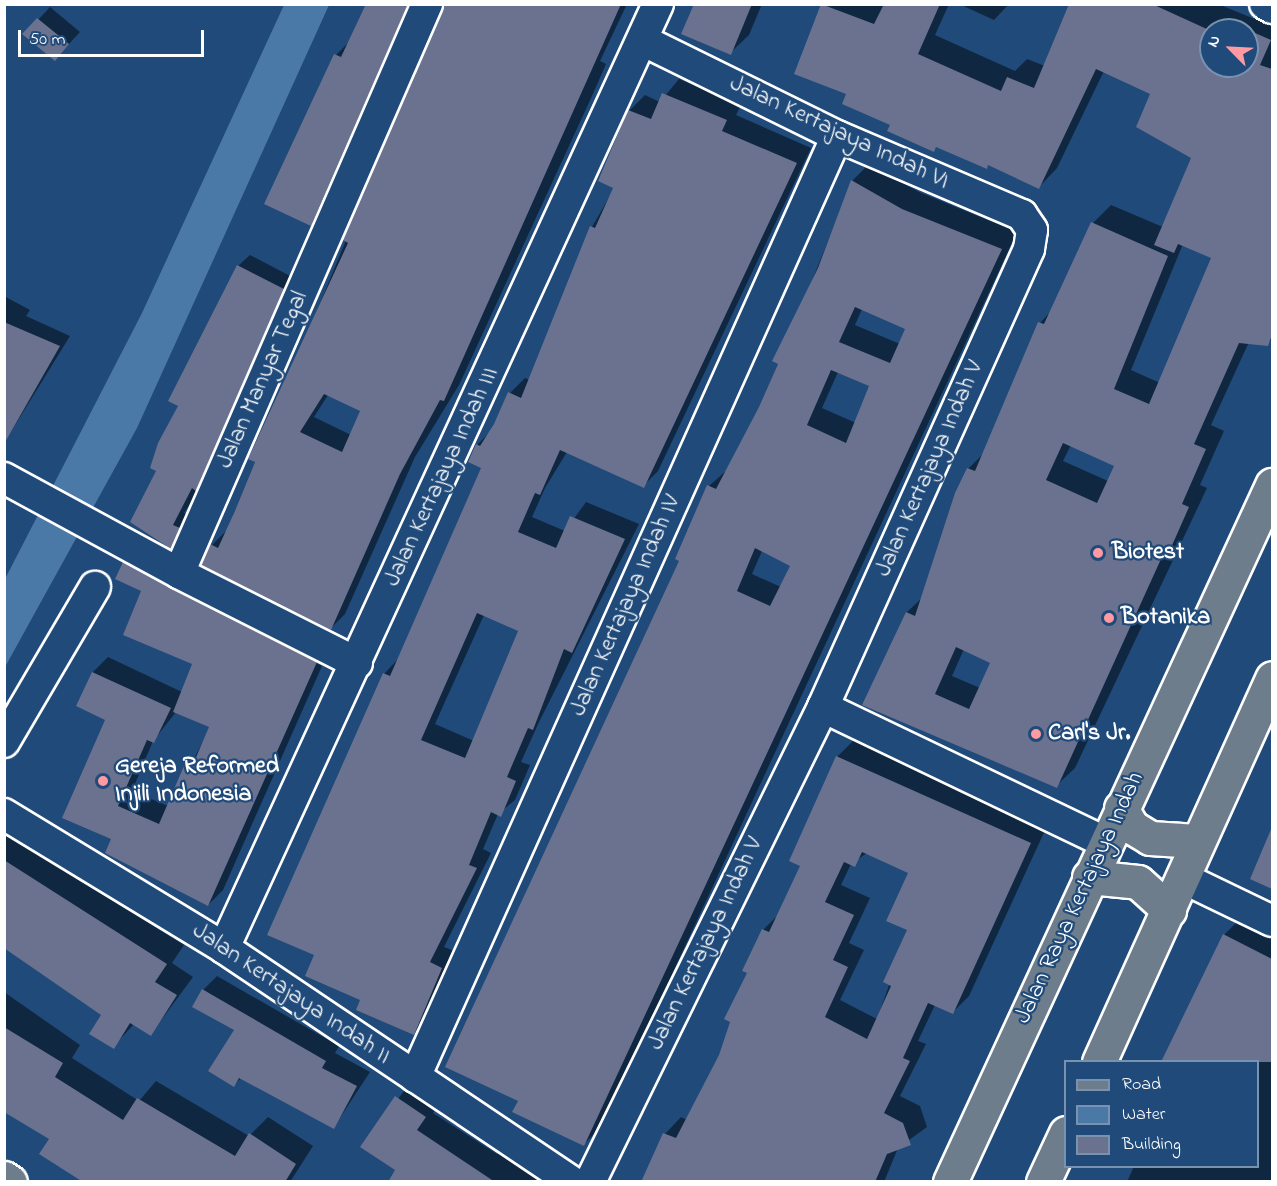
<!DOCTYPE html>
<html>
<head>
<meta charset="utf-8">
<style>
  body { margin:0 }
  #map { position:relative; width:1277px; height:1186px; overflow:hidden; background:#1f4a7a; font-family:"Indie Flower",sans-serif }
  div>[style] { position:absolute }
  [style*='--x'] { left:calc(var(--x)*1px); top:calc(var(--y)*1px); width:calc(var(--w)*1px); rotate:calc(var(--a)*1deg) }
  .water>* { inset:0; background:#4b79a7 }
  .shadow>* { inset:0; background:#0007 }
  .building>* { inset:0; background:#6b728f }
  .roads { filter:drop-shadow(2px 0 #fff) drop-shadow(-2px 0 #fff) drop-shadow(0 2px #fff) drop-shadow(0 -2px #fff) }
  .minor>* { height:30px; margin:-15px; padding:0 15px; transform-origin:15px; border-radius:15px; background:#1f4a7a }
  .major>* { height:33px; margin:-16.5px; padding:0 16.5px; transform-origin:16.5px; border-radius:16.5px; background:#6d7d8c }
  .dots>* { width:16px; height:16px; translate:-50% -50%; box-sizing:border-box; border:3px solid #1f4a7a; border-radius:50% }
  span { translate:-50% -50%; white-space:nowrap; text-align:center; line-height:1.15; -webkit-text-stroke:4.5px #1f4a7a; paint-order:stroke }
  .street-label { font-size:24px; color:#fff }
  .poi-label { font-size:24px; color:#fff; font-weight:700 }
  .left { translate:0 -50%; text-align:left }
  .frame { position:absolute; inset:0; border:6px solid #fff; pointer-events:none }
  .legend { position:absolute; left:1064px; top:1060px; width:195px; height:108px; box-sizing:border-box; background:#1f4a7a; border:2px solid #7992af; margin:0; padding:8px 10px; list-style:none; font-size:18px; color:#fff }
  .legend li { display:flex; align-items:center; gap:12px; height:30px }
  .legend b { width:30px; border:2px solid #7992af }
  .north { position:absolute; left:1199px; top:18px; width:60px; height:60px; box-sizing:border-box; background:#1f4a7a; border:2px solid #7992af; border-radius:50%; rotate:294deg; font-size:16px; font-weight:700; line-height:24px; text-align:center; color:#fff }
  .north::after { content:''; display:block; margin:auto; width:21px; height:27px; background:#ff9aa2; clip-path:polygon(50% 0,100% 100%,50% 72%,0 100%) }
  .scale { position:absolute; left:18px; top:30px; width:186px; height:27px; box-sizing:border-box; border:3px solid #fff; border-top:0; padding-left:8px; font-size:18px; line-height:21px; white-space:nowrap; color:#fff; -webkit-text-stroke:4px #1f4a7a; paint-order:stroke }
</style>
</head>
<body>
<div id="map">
  <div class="water">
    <div style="clip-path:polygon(284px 5px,329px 5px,137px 428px,5px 667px,5px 579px,142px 313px)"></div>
  </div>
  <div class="shadow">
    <div style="clip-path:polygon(367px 4px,415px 4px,326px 209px,311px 224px,336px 55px,351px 40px)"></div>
    <div style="clip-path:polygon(evenodd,443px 4px,627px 4px,600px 61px,606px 64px,592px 96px,459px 385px,415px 457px,345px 614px,330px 629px,203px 564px,212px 545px,227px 530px,443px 4px,328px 395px,362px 410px,351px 435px,314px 417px,328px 395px)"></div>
    <div style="clip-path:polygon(696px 4px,762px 4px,749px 35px,730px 53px)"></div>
    <div style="clip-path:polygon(evenodd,823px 4px,949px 4px,935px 35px,1015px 71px,1027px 59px,1045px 66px,1071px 4px,1218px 4px,1257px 20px,1266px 11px,1272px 14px,1272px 339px,1267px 345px,1249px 342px,1211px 425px,1224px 431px,1200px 485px,1207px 488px,1075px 768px,1056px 786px,864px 705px,907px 612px,923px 597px,968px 469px,985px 452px,1040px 323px,1053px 309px,1093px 223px,1111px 205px,1163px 227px,1193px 158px,1152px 93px,1104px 71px,1057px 168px,1039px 187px,990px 164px,986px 167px,937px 146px,934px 150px,848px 94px,796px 73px,823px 4px,1211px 30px,1247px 30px,1247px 66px,1211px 66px,1211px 30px,823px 4px,1183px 244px,1212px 257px,1160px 383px,1131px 370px,1183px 244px,823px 4px,1071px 445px,1116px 465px,1108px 481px,1063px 461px,1071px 445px,823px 4px,964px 649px,992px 663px,980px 688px,952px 676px,964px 649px)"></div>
    <div style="clip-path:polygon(959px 4px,1009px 4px,994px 20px)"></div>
    <div style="clip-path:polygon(50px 7px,80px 32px,55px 59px,25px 34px)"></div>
    <div style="clip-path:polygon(evenodd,679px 79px,741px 105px,736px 115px,811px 148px,658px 471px,643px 486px,567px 452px,545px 488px,532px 517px,565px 531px,586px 502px,639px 524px,539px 722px,521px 762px,530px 765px,515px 800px,498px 814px,483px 849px,491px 853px,444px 947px,457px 952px,428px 1018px,413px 1033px,362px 999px,316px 954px,384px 674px,399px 658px,483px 468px,477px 445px,491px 431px,510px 393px,525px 378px,530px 380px,592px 227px,615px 187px,600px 180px,630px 110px,645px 95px,660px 102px,679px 79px,484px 615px,520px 631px,474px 741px,435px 724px,484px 615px)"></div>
    <div style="clip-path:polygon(evenodd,869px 164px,919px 192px,1017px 232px,601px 1127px,584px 1144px,520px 1100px,681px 560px,709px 486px,727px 470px,760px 408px,853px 180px,869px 164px,862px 309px,907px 328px,900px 344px,855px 325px,862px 309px,869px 164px,838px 372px,871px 386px,856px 423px,822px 408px,838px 372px,869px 164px,762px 551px,792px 565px,781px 587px,752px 574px,762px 551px)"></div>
    <div style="clip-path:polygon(250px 255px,294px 278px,207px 477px,184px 513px,190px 516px,182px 536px,171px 547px,158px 470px,238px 266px)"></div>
    <div style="clip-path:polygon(4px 296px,30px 310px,26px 316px,70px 336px,9px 435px)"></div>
    <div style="clip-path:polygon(evenodd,139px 548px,331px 647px,323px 664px,154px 576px,322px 666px,223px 890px,208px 905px,113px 838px,106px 719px,78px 705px,93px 672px,108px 657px,182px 692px,194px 664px,124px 563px,139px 548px,176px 712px,211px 727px,168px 806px,132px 791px,153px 741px,176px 712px)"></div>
    <div style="clip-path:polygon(evenodd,854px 740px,1047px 826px,969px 996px,952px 1013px,935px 1005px,918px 1041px,926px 1044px,900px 1096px,920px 1106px,927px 1127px,898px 1148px,884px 1182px,645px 1182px,665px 1134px,681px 1117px,687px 1120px,720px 1056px,763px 930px,779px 914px,802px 865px,837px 757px,854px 740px,867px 853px,910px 872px,909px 929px,877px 1019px,840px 1000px,864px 950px,849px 943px,870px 898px,841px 885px,851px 864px,867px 853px)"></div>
    <div style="clip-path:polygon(1272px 831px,1272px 888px,1252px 878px)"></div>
    <div style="clip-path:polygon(4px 833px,184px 945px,172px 963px,193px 977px,151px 1034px,134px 1024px,113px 1047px,103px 1014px,4px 947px)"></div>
    <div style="clip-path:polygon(1243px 916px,1272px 930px,1272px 1182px,1127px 1182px,1134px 1166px,1258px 1166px,1258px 1062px,1224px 935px)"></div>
    <div style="clip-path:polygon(217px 976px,339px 1046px,335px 1053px,370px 1072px,334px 1127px,241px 1078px,234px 1085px,236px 1029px,203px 990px)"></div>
    <div style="clip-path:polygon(4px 992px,80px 1045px,72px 1058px,139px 1101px,156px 1081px,249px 1136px,268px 1117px,313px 1146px,290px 1182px,87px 1182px,51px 1139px,4px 1109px)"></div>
    <div style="clip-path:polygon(413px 1079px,442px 1099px,433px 1113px,497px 1154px,509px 1143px,562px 1182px,390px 1182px,397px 1170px,362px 1147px)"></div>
  </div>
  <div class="building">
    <div style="clip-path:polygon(366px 4px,408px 4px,311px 226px,264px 204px,334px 54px,341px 57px)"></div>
    <div style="clip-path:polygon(evenodd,444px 4px,621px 4px,444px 401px,440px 400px,400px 474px,331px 630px,201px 565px,210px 544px,218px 548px,234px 513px,255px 462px,248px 459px,348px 243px,343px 240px,444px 4px,324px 394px,360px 411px,342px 452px,300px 432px,324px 394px)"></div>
    <div style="clip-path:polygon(694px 4px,752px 4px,731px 55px,681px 34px)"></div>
    <div style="clip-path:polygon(evenodd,821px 4px,874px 24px,884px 4px,940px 4px,918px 54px,1001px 91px,1007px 77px,1034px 88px,1069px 4px,1152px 4px,1209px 30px,1210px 26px,1219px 30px,1211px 30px,1211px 66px,1247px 66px,1246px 29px,1271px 40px,1260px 65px,1272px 69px,1272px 335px,1268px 346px,1239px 343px,1194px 444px,1206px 449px,1182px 504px,1189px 507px,1170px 550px,1166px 548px,1057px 788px,862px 705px,906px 612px,915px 616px,955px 493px,967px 468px,975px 471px,1038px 322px,1044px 324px,1091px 222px,1168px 256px,1114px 389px,1149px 404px,1211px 258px,1178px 244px,1174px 253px,1154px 245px,1191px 158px,1136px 127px,1150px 94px,1096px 69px,1039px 189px,988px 165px,987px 169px,936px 147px,934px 152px,887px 131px,890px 125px,842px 104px,846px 94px,794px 74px,821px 4px,1063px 443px,1114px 466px,1097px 503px,1046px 480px,1063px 443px,821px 4px,956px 647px,990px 663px,969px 709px,935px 694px,956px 647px)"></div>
    <div style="clip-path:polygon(37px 18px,69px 44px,55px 61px,22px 34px)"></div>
    <div style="clip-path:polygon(evenodd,662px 93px,727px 120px,722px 131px,797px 163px,644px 488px,560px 450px,540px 495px,535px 493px,518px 532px,556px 548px,570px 516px,625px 539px,572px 653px,564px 649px,533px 730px,528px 728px,507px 777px,516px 781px,501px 817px,491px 812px,469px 865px,477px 868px,430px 962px,442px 968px,414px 1035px,356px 1010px,360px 1000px,305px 976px,314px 955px,267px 935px,383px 673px,390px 676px,481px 468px,468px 462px,476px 444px,480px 446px,494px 424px,508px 392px,521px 398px,590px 226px,595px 228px,613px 188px,598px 181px,628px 110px,651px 119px,662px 93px,477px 613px,518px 631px,465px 758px,421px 740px,477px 613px)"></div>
    <div style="clip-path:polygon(evenodd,851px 180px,902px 209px,1002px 249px,584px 1146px,512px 1112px,518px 1101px,445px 1067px,679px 561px,675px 559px,707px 485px,716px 489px,759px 407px,778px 364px,772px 361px,818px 268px,851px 180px,855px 307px,905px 329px,890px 363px,839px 342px,855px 307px,851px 180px,831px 370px,869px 386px,846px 443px,807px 425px,831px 370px,851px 180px,755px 548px,790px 566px,770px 606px,737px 591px,755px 548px)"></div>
    <div style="clip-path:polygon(237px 265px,284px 289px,196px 491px,192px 488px,173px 525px,180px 528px,171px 549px,130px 522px,156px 471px,150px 468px,158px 443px,178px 406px,168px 401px)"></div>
    <div style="clip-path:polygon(4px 322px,60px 346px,4px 444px)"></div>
    <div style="clip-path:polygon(123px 562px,317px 662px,208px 906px,105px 853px,111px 839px,62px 818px,105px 720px,76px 706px,92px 672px,171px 708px,154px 743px,147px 740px,118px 806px,159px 824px,184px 766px,191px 769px,209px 727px,173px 712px,192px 664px,123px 635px,141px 591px,115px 579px)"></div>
    <div style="clip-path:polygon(evenodd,836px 756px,1031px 843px,953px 1014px,928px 1003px,903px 1058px,910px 1061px,884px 1113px,903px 1123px,911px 1145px,887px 1154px,875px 1182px,641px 1182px,663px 1133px,676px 1138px,719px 1055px,730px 1022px,724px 1019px,747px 973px,742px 971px,762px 929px,769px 932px,800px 866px,789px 861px,836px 756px,862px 852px,908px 873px,886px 921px,907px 930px,883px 982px,891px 986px,867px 1039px,825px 1017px,848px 967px,833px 960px,854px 915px,825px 902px,844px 862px,855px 867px,862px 852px)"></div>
    <div style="clip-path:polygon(1272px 827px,1272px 889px,1250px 879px)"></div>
    <div style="clip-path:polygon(4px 860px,167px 964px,155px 982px,177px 995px,151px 1036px,130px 1023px,114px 1049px,89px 1034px,101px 1015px,4px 948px)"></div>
    <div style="clip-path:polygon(1223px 934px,1272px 959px,1272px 1062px,1161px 1062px)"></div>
    <div style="clip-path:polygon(202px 989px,326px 1061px,322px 1068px,357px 1086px,334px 1129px,239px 1078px,234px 1087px,208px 1071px,234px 1030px,192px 1007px)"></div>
    <div style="clip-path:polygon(4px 1027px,63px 1063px,55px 1077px,123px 1120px,137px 1098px,235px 1156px,249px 1133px,296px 1164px,285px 1182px,83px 1182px,39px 1154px,49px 1139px,4px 1112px)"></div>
    <div style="clip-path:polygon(395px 1096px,426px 1117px,417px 1130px,495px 1182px,388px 1182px,395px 1170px,360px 1147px)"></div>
  </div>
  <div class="roads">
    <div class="minor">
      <div style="--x:1265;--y:4;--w:8;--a:30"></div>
      <div style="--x:4;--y:478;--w:199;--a:28.5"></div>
      <div style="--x:357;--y:663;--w:199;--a:-153.2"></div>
      <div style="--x:179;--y:573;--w:621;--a:-66.45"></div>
      <div style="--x:823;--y:707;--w:313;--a:25.6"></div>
      <div style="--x:4;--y:742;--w:180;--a:-59.6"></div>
      <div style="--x:4;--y:814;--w:258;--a:31.3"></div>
      <div style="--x:224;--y:948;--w:419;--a:33.9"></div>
      <div style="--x:1183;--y:878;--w:99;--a:25.8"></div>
      <div style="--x:224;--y:948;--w:1039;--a:-65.31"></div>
      <div style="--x:415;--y:1077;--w:1031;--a:-65.85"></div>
      <div style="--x:590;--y:1182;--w:529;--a:-63.87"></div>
      <div style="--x:823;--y:707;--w:502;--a:-65.78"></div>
      <div style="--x:1029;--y:249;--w:19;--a:-81"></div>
      <div style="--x:1032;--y:230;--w:18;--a:-124"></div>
      <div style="--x:1022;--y:215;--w:201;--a:-156.9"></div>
      <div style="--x:837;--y:136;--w:217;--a:-153.8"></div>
    </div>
    <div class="major">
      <div style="--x:1121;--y:808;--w:22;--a:60"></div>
      <div style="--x:1132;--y:827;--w:21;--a:31"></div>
      <div style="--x:1150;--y:838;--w:48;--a:3.6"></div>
      <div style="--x:1089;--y:877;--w:49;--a:5.8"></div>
      <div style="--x:1138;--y:882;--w:42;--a:42.1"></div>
      <div style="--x:1099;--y:1062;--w:421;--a:-65.7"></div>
      <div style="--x:4;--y:1178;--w:7;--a:34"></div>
      <div style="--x:950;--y:1182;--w:768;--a:-65.2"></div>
      <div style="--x:1043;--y:1182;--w:54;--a:-64.9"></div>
    </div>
  </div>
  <div class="dots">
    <div style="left:1098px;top:553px;background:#ff9aa2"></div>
    <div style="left:1109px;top:618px;background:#ff9aa2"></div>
    <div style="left:1036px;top:734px;background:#ff9aa2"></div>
    <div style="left:103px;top:781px;background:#ff9aa2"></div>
  </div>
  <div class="street-label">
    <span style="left:839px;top:133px;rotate:25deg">Jalan Kertajaya Indah VI</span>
    <span style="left:263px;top:380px;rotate:-66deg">Jalan Manyar Tegal</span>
    <span style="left:930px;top:469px;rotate:-66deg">Jalan Kertajaya Indah V</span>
    <span style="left:442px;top:477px;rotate:-65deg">Jalan Kertajaya Indah III</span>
    <span style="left:626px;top:606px;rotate:-66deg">Jalan Kertajaya Indah IV</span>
    <span style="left:1080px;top:898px;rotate:-65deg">Jalan Raya Kertajaya Indah</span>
    <span style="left:706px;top:944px;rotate:-64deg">Jalan Kertajaya Indah V</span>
    <span style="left:291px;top:994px;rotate:34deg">Jalan Kertajaya Indah II</span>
  </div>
  <div class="poi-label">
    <span class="left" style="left:1112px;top:553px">Biotest</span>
    <span class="left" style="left:1121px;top:618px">Botanika</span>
    <span class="left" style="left:1048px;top:734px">Carl's Jr.</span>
    <span class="left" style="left:115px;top:781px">Gereja Reformed<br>Injili Indonesia</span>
  </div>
  <div class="frame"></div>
  <ul class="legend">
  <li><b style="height:8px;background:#6d7d8c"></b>Road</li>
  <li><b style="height:16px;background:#4b79a7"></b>Water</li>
  <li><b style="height:16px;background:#6b728f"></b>Building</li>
  </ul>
  <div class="north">N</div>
  <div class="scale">50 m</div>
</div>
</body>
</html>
